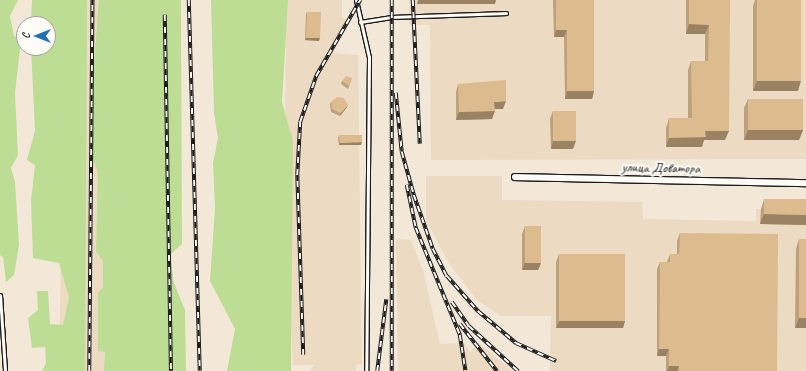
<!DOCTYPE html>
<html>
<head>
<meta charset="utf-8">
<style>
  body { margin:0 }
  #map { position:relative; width:806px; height:371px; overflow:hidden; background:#f3e8d8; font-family:Caveat,sans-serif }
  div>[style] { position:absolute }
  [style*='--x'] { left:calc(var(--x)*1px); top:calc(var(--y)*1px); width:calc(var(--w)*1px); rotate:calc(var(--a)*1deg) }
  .built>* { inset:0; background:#ecdac2 }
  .green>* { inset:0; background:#bddd95 }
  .roads { filter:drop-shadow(1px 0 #1c1c1c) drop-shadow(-1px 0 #1c1c1c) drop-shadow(0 1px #1c1c1c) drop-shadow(0 -1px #1c1c1c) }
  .lane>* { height:3px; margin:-1.5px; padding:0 1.5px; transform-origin:1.5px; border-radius:1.5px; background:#fdfcf7 }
  .street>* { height:6px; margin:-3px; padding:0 3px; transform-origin:3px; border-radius:3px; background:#fdfcf7 }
  .rail>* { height:3.5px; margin-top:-1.75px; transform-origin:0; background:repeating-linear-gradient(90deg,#fdfcf7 0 6px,#1c1c1c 0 12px); box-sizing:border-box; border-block:1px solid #1c1c1c }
  .wall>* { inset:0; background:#bda17a }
  .shaded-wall>* { inset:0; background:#9a8363 }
  .building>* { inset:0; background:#dcbb8e }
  span { translate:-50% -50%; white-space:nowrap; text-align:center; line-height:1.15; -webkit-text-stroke:4px #fdfcf7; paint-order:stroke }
  .street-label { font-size:14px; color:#1c1c1c }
  .north { position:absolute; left:16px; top:16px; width:40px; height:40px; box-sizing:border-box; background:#fdfcf7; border:1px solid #a3a29f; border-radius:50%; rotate:270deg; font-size:11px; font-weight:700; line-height:16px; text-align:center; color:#1c1c1c }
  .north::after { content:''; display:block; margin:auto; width:14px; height:18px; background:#1f6fb2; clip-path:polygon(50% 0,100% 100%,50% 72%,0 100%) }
</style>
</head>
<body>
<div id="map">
  <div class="built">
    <div style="clip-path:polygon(65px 0,120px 0,109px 371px,59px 371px)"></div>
    <div style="clip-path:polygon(286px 0,342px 0,342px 17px,350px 21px,333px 53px,358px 55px,362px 364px,356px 365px,356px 371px,309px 371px,314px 365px,293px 365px,285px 153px)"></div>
    <div style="clip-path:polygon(409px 0,806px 0,806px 159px,431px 160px,430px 25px,409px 25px)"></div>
    <div style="clip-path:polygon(426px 176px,502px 176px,502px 200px,642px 202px,643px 219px,756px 221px,756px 209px,806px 209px,806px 371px,550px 371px,551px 316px,501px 316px,477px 300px,450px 265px,426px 220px)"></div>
    <div style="clip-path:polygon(396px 239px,411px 240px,423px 270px,440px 344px,464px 343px,470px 352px,479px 343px,512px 371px,398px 371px)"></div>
  </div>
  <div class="green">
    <div style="clip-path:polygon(0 0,18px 0,10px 16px,14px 36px,21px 40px,15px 93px,18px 155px,11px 168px,15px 182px,19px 245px,14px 275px,6px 282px,3px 257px,0 255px)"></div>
    <div style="clip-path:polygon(32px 0,87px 0,85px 371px,42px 371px,46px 363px,45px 347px,32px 348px,28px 318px,38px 310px,37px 291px,48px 291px,50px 324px,63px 325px,69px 297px,59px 263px,33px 258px,31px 201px,35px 165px,27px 160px,35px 130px,31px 48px,48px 48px,48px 24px,31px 24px)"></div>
    <div style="clip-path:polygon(99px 0,181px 0,182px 244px,170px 255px,174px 283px,185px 310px,186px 371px,104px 371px,105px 352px,98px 351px,98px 293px,103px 287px,103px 261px,96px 252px,98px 172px,93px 159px,93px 77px)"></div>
    <div style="clip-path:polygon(211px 0,288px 0,282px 102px,293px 142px,291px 371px,227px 371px,235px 329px,210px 281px,215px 208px,213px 163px,218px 138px,214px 113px)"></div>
  </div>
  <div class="roads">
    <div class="lane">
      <div style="--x:356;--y:0;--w:58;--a:77.2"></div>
      <div style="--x:369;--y:57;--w:314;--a:90.5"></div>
      <div style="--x:360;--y:22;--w:32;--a:-9"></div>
      <div style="--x:392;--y:17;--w:114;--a:-2"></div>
      <div style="--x:0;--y:295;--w:76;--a:86.2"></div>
    </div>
    <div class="street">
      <div style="--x:515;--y:177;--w:291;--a:1.2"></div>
    </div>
  </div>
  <div class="rail">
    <div style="--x:189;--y:0;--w:371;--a:88.3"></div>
    <div style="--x:392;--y:0;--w:371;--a:90"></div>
    <div style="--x:413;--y:0;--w:144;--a:87.2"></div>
    <div style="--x:165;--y:15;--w:356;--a:89"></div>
    <div style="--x:396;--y:93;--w:59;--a:84.2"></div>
    <div style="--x:402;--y:152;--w:45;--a:74.4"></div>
    <div style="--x:414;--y:195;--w:57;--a:70.6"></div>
    <div style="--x:433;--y:249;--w:30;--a:63"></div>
    <div style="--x:447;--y:276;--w:47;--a:48.5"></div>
    <div style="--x:478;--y:311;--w:50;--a:40.1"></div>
    <div style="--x:516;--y:343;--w:44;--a:24.2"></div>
    <div style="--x:407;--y:185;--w:44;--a:78.2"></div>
    <div style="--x:416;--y:228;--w:116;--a:67.6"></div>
    <div style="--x:460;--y:335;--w:36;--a:81"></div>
    <div style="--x:452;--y:302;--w:29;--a:55"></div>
    <div style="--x:469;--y:326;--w:67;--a:42.6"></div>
    <div style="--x:460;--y:324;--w:60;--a:51.8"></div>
    <div style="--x:303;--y:355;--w:180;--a:-91.9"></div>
    <div style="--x:297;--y:175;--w:53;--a:-86.8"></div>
    <div style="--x:300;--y:122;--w:49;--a:-70.8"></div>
    <div style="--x:316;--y:76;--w:88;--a:-59.9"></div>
    <div style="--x:89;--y:371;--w:371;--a:-89.5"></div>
    <div style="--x:377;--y:371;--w:72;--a:-82.8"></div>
  </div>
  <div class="wall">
    <div style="clip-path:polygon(553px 0,594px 0,594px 91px,592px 99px,565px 99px,564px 37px,554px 37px)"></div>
    <div style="clip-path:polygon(686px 0,730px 0,725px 140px,704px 140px,702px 147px,666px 147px,666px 128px,669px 118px,688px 118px,688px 70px,691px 61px,705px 61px,705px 34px,686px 34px)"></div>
    <div style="clip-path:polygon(755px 0,801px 0,798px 91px,753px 91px,753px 6px)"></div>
    <div style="clip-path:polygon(307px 12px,319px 41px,305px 40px,306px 14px)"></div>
    <div style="clip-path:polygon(352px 78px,348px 89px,341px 84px,342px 81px)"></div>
    <div style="clip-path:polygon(458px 84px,503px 109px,495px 109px,492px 119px,456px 120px,456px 92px)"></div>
    <div style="clip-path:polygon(748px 99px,803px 130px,799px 140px,744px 140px,744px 108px)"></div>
    <div style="clip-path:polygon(331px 102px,347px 107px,340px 116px,331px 112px,330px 104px)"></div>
    <div style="clip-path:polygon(553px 111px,573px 149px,551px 149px,550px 119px)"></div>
    <div style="clip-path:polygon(339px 135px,361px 145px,339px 145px,338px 138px)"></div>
    <div style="clip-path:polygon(764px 199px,806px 199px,806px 225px,760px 224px,761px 209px)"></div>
    <div style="clip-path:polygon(525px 226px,541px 263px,538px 270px,522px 270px,522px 234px)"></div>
    <div style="clip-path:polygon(680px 233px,777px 371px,666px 371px,666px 356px,657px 356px,657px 269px,660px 262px,667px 262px,670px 254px,677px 254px,677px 241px)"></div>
    <div style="clip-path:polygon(799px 239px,806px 328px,795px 328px,796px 249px)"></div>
    <div style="clip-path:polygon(559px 254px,625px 321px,623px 328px,556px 328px,556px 262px)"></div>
  </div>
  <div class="shaded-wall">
    <div style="clip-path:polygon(418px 0,496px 0,495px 4px,417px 4px)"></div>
    <div style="clip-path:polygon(689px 24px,709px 25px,705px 34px,686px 34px)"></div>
    <div style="clip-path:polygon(556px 30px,567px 30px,564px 37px,554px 37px)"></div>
    <div style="clip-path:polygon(306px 38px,320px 38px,319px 41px,305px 40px)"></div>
    <div style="clip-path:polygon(757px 81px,801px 81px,798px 91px,753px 91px)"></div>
    <div style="clip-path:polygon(567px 91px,594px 91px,592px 99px,565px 99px)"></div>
    <div style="clip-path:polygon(506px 101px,503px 109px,491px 109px,494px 102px)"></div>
    <div style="clip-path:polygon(348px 105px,347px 107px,340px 116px,341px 113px)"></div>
    <div style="clip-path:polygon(495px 111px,492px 119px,456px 120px,459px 112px)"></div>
    <div style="clip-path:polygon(748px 130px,803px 130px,799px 140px,744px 140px)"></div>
    <div style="clip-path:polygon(705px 131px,729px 131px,725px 140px,704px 140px,702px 147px,666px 147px,669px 138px)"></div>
    <div style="clip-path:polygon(553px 141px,576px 141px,573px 149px,551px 149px)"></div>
    <div style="clip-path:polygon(362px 142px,361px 145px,339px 145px,340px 143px)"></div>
    <div style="clip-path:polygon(764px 214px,806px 215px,806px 225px,760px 224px)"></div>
    <div style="clip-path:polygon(525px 263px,541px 263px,538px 270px,522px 270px)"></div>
    <div style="clip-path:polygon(799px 318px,806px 318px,806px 328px,795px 328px)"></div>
    <div style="clip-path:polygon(559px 321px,625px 321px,623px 328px,556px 328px)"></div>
    <div style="clip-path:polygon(659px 349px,669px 349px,666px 356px,657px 356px)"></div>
    <div style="clip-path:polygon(669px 366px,679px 366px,677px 371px,667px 371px)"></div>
  </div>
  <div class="building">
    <div style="clip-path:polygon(556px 0,594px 0,594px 91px,567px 91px,567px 30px,556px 30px)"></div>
    <div style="clip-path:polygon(689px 0,730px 0,729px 131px,705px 131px,706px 137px,669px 138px,669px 118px,692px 118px,691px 61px,708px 61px,709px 25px,689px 24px)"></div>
    <div style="clip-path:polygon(757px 0,801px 0,801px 81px,757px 81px)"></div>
    <div style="clip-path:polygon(307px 12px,321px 12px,320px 38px,306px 38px)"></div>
    <div style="clip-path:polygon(346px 76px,352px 78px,349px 86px,342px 81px)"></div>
    <div style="clip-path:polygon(506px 80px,506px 101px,494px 102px,495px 111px,459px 112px,458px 84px)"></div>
    <div style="clip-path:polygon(337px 97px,344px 98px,348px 105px,341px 113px,332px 109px,331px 102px)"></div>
    <div style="clip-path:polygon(748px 99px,803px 99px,803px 130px,748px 130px)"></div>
    <div style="clip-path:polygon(553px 111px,576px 111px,576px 141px,553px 141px)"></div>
    <div style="clip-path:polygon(339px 135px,362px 135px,362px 142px,340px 143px)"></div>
    <div style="clip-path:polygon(764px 199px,806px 199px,806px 215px,764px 214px)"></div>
    <div style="clip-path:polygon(525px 226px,541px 226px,541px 263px,525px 263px)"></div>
    <div style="clip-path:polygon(680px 233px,778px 234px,777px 371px,679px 371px,679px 366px,669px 366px,669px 349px,659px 349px,660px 262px,670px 262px,670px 254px,679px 254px)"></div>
    <div style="clip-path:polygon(799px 239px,806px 239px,806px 318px,799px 318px)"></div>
    <div style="clip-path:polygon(559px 254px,625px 254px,625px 321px,559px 321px)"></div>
  </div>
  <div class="street-label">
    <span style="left:661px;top:168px;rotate:1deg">улица Доватора</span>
  </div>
  <div class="north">С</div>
</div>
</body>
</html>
